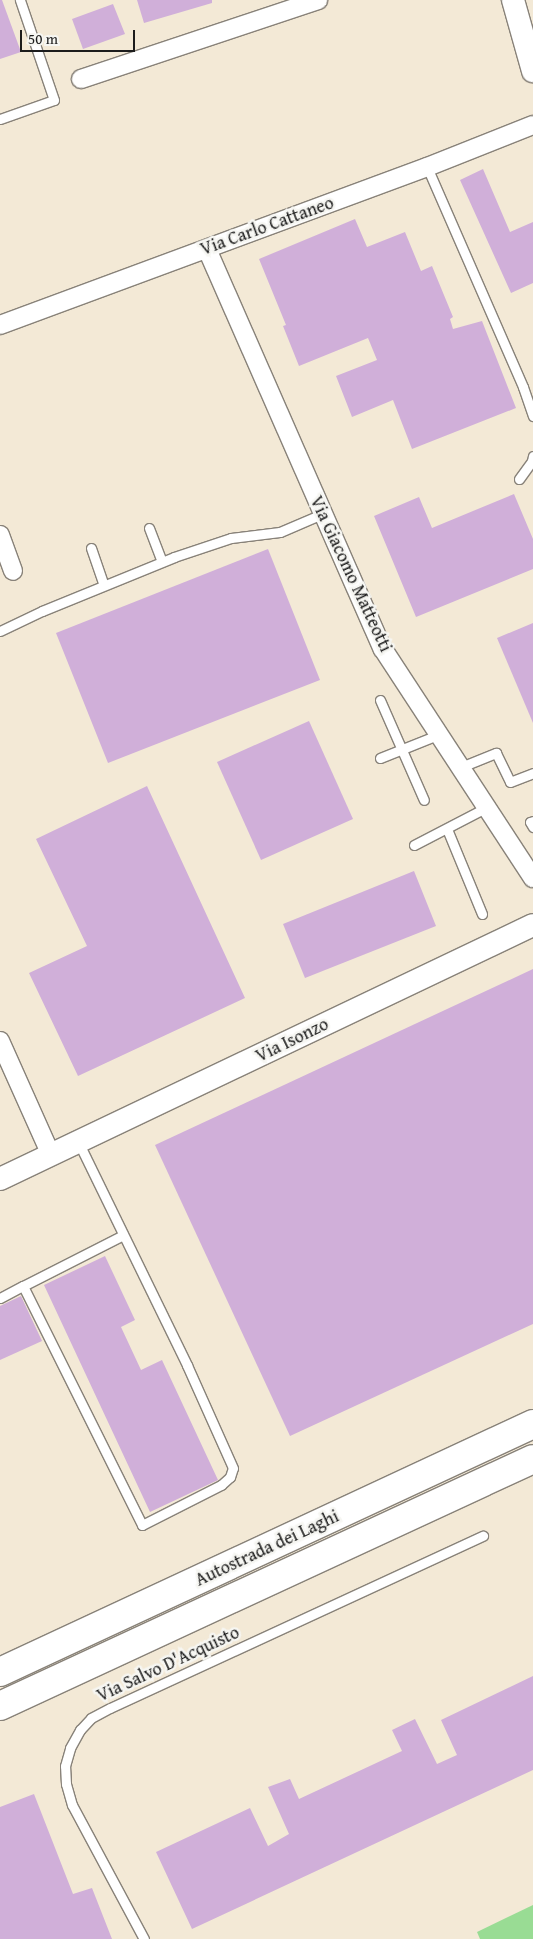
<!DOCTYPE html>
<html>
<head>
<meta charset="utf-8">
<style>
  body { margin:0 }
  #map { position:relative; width:533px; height:1939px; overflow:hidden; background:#f3e9d6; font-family:"Gentium Book Plus",serif }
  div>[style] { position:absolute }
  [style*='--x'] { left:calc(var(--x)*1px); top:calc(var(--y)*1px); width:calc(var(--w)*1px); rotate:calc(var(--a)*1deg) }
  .green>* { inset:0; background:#99dc94 }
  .building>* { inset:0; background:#d0afd9 }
  .roads { filter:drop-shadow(1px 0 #888279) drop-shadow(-1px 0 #888279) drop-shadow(0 1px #888279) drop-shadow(0 -1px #888279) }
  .service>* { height:9px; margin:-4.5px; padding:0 4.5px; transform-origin:4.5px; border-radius:4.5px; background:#fff }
  .minor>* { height:18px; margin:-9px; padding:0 9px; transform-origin:9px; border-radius:9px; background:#fff }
  .tertiary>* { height:22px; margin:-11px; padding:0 11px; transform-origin:11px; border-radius:11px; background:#fff }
  .motorway>* { height:28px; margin:-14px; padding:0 14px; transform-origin:14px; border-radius:14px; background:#fff }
  span { translate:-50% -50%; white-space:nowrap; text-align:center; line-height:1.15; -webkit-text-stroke:5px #f6f6f2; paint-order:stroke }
  .street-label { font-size:18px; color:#1c1c1c }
  .scale { position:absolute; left:20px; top:30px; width:115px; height:22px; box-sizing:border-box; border:2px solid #1c1c1c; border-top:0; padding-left:6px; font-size:15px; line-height:18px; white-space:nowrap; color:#1c1c1c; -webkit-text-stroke:4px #f6f6f2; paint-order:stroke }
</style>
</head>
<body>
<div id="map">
  <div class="green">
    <div style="clip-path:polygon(533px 1905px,533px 1939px,480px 1939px,477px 1932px)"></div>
  </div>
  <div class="building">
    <div style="clip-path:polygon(0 0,2px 0,21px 52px,0 59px)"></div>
    <div style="clip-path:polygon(137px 0,212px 0,212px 3px,144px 23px)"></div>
    <div style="clip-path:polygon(113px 4px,125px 34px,83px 49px,72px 19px)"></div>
    <div style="clip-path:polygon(483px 169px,510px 232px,533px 222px,533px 283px,511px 293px,460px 180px)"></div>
    <div style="clip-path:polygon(355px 219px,367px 247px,405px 232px,421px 271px,432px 266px,453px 317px,450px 319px,453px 329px,482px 321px,516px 408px,412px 449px,393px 400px,352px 417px,336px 376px,377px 360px,368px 338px,299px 366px,283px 326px,286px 325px,259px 259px)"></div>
    <div style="clip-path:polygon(514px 494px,533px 539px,533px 569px,416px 617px,374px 516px,419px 497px,432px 528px)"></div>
    <div style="clip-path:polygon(268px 549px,320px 680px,108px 763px,56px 633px)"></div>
    <div style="clip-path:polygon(533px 623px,533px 723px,497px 638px)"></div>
    <div style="clip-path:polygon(309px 721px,353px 819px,261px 860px,217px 762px)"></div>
    <div style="clip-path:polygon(147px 786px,245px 998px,78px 1076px,29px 973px,87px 946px,36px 839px)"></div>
    <div style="clip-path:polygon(414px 871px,436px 926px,305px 978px,283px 924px)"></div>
    <div style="clip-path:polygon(533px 969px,533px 1324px,290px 1436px,155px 1145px)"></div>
    <div style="clip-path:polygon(105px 1256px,135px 1320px,121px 1327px,141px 1370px,162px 1360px,218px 1480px,150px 1512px,44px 1285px)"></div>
    <div style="clip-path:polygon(21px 1296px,42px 1341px,0 1360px,0 1306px)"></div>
    <div style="clip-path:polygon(533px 1676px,533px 1770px,192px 1929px,156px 1852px,250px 1808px,268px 1846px,289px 1834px,268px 1787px,290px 1779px,299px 1799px,402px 1751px,392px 1730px,415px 1719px,437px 1764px,457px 1755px,441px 1720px)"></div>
    <div style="clip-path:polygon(34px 1794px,73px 1894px,92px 1888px,112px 1939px,0 1939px,0 1807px)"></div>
  </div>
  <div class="roads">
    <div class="service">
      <div style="--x:0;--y:119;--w:57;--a:-19.4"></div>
      <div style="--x:54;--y:100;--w:106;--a:-108.8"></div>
      <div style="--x:427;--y:167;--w:240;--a:66.4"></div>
      <div style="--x:523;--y:387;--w:31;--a:71"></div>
      <div style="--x:519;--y:479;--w:22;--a:-54"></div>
      <div style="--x:532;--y:461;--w:5;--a:-79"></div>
      <div style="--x:149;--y:528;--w:36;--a:69"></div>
      <div style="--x:91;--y:548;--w:39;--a:71"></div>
      <div style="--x:0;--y:631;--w:47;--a:-25.5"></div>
      <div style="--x:42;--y:611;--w:143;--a:-22.2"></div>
      <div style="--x:174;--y:557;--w:60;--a:-18.4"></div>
      <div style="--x:231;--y:538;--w:49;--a:-7"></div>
      <div style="--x:280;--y:532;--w:46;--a:-23.2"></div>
      <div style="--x:380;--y:700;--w:109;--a:66.3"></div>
      <div style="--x:380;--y:758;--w:65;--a:-21.8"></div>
      <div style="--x:461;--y:767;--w:38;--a:-22"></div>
      <div style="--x:496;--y:753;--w:32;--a:64"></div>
      <div style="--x:510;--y:782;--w:25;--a:-21"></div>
      <div style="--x:533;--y:821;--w:3;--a:162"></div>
      <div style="--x:530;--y:822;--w:6;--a:59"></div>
      <div style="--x:447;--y:829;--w:92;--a:67.6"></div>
      <div style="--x:414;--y:845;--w:82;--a:-27.5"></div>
      <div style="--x:23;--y:1286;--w:112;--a:-27"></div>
      <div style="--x:0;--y:1298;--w:26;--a:-28"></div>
      <div style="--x:23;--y:1286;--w:267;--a:63.5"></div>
      <div style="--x:142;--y:1525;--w:89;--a:-26.9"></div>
      <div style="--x:221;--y:1485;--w:12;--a:-42"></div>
      <div style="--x:230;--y:1477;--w:9;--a:-72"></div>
      <div style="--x:233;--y:1468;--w:113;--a:-114.1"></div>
      <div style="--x:187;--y:1365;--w:248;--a:-116"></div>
      <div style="--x:144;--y:1939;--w:152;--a:-118.2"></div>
      <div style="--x:72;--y:1805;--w:22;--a:-106"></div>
      <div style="--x:66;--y:1784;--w:18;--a:-93"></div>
      <div style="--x:65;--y:1766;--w:19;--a:-74"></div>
      <div style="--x:70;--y:1748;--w:21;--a:-61"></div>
      <div style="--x:80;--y:1730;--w:16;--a:-47"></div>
      <div style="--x:91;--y:1718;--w:21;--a:-28"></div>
      <div style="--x:110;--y:1708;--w:411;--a:-24.8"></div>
    </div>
    <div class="minor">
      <div style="--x:81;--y:79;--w:250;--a:-18.4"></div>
      <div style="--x:207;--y:249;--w:437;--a:66.3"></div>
      <div style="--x:383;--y:649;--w:274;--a:56.8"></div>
      <div style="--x:0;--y:325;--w:455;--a:-20.3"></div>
      <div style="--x:427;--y:167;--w:114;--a:-21.6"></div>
      <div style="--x:0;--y:535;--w:38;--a:70"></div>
      <div style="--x:0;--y:1041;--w:125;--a:65.9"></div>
    </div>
    <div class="tertiary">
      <div style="--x:513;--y:0;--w:74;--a:74.3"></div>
      <div style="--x:0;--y:1179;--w:590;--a:-25.48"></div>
    </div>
    <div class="motorway">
      <div style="--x:0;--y:1672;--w:588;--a:-24.95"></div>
      <div style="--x:0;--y:1706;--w:587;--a:-24.86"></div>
    </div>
  </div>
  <div class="street-label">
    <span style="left:267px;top:226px;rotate:-20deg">Via Carlo Cattaneo</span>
    <span style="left:351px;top:574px;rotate:65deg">Via Giacomo Matteotti</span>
    <span style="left:292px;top:1040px;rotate:-26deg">Via Isonzo</span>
    <span style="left:267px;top:1548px;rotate:-25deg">Autostrada dei Laghi</span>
    <span style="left:168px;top:1664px;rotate:-25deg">Via Salvo D'Acquisto</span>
  </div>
  <div class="scale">50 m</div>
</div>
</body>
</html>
